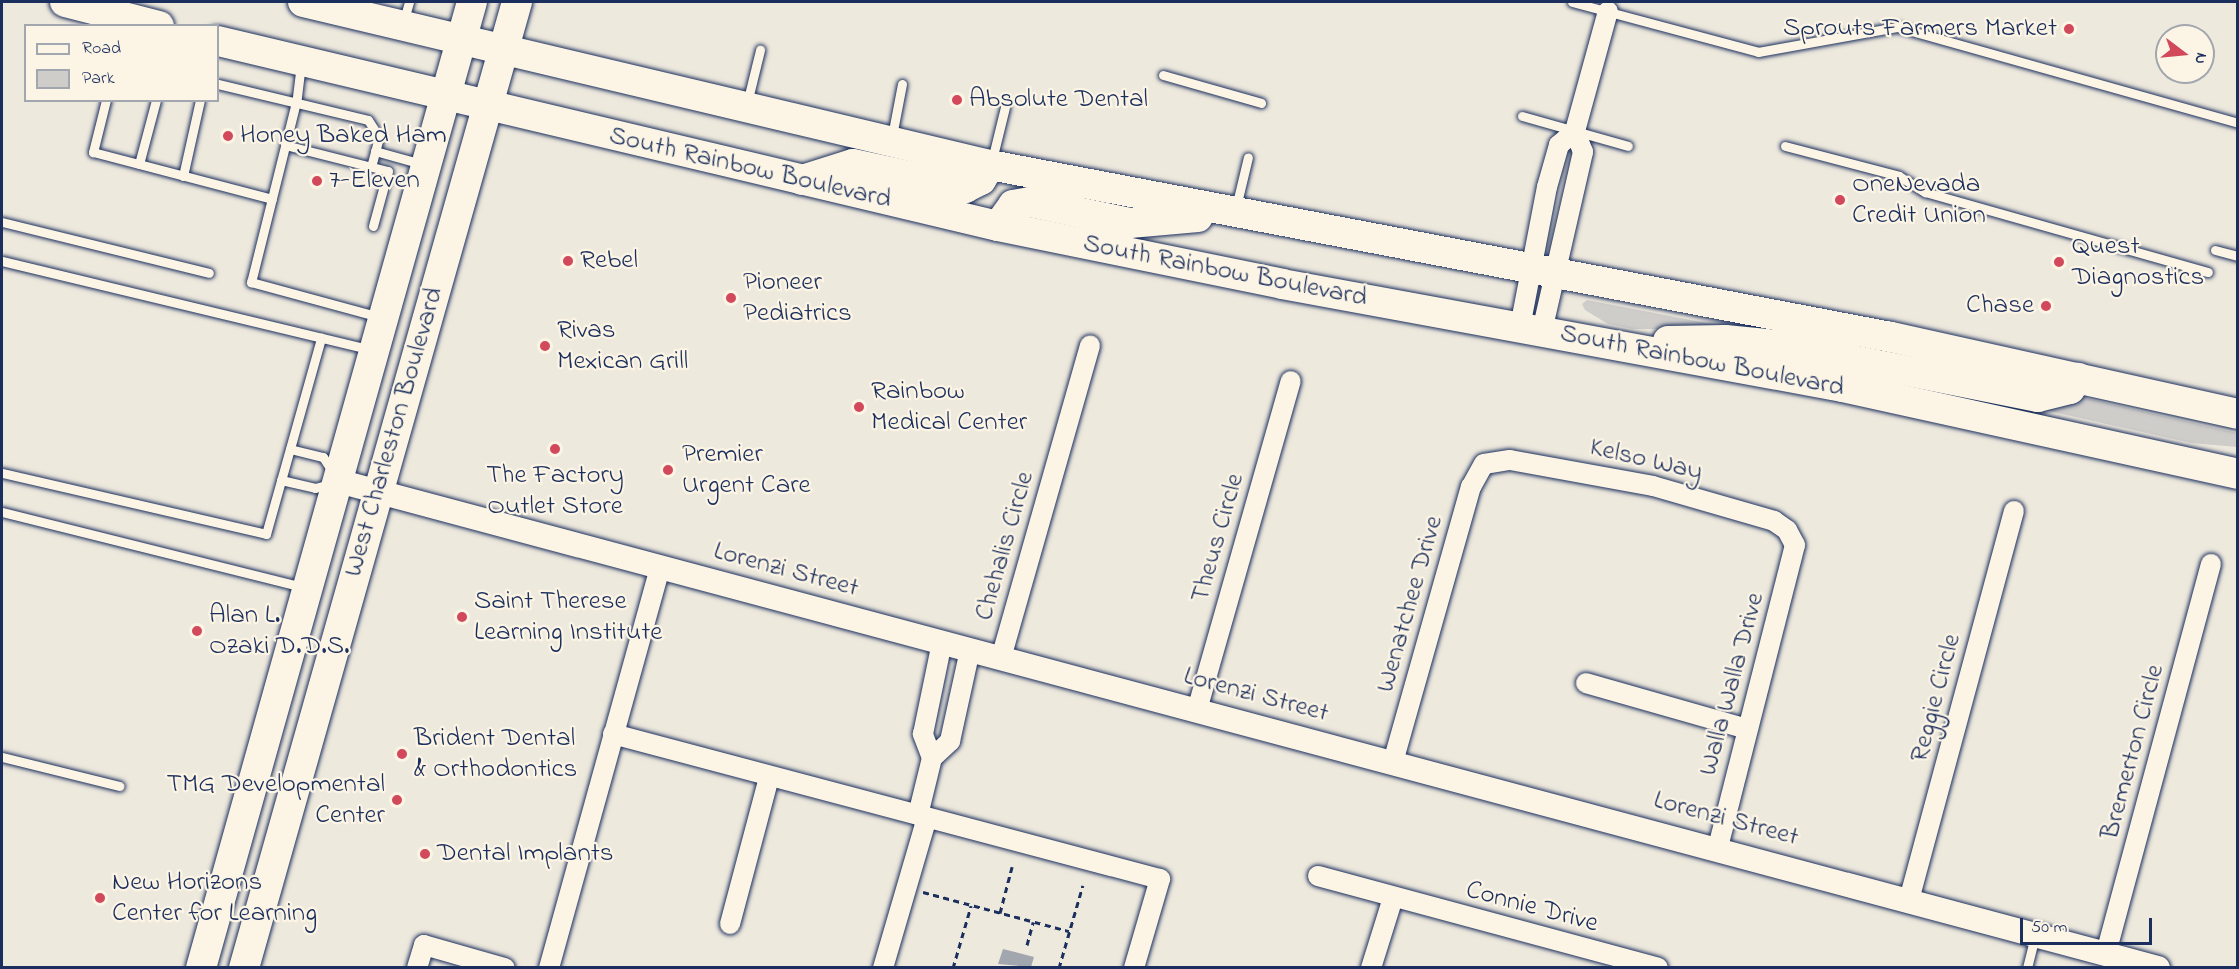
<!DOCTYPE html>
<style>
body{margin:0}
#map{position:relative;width:2239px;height:969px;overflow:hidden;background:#eee9dd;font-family:"Indie Flower",sans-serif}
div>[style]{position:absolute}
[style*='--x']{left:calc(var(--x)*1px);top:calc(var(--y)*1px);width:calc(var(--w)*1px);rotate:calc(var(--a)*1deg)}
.green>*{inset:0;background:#cfcdca}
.water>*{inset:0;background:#a2a7af}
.path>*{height:3px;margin-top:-1.5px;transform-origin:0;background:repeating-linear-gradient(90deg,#1b2f5e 0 6px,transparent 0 10.5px)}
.roads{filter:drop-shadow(0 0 2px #1b2f5e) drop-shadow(0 0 2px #1b2f5e)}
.service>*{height:9px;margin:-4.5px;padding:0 4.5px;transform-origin:4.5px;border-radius:4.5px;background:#fcf5e5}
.minor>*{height:20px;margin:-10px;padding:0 10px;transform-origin:10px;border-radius:10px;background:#fcf5e5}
.tertiary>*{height:24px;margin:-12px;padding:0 12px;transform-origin:12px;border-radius:12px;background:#fcf5e5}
.primary>*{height:30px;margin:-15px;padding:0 15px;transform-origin:15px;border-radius:15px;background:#fcf5e5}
.dots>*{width:16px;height:16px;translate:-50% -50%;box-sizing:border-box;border:3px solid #fcf5e5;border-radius:50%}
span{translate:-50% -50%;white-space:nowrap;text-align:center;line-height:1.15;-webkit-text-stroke:4.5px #fcf5e5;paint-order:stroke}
.poi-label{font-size:27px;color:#1b2f5e}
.right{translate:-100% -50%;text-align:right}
.left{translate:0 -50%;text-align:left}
.street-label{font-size:27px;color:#1b2f5e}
.frame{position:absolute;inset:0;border:3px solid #1b2f5e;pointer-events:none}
.legend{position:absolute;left:24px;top:24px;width:195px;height:78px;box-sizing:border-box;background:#fcf5e5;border:2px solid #a2a6af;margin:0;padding:8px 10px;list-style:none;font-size:18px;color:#1b2f5e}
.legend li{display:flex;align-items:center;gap:12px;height:30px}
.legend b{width:30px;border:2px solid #a2a6af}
.north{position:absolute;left:2155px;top:24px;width:60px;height:60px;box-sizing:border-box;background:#fcf5e5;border:2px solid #a2a6af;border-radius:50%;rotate:106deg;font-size:16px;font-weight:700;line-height:24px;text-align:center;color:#1b2f5e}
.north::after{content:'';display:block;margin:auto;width:21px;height:27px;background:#d1495b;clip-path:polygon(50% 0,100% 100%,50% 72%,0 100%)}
.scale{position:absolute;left:2020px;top:918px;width:132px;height:27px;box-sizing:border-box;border:3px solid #1b2f5e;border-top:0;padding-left:8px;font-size:18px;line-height:21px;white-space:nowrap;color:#1b2f5e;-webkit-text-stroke:4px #fcf5e5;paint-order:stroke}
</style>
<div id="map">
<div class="green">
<div style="clip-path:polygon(1587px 300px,2026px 385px,1718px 329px,1633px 329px,1608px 324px,1585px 310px,1582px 304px)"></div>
<div style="clip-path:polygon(2076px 396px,2237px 433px,2237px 447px,2191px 443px,1995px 399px)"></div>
</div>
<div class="water">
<div style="clip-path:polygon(1003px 949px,1034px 957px,1031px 967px,998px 964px)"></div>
</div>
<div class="path">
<div style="--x:923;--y:892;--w:151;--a:15"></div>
<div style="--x:1000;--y:913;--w:48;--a:-75.4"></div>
<div style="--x:1027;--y:945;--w:24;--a:-75"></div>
<div style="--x:953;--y:968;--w:65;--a:-73.8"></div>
<div style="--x:1059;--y:968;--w:86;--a:-73.9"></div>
</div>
<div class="roads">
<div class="service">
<div style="--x:1572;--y:2;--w:193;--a:15"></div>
<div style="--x:1758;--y:52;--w:141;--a:-10.2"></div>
<div style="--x:1897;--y:27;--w:354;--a:15.7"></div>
<div style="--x:403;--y:23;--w:22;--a:-74"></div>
<div style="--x:301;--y:64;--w:38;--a:97"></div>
<div style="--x:296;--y:102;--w:186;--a:104"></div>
<div style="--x:251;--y:282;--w:134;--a:15.2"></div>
<div style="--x:1163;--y:75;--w:102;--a:15.9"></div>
<div style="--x:218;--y:84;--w:154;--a:13.5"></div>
<div style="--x:368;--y:120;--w:20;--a:57"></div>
<div style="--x:379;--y:137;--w:30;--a:105"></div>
<div style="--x:106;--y:100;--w:54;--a:104"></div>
<div style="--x:93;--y:152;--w:185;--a:14.7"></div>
<div style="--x:747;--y:103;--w:55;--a:-76.2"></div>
<div style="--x:1522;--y:116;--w:110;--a:15.8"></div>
<div style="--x:892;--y:136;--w:53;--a:-79.1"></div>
<div style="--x:285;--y:145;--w:106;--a:14.2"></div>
<div style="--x:388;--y:171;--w:57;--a:105.3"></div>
<div style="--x:1785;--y:146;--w:118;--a:14.7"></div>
<div style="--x:1899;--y:176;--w:31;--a:32"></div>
<div style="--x:1925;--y:192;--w:294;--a:15.8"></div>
<div style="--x:375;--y:151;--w:49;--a:15.5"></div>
<div style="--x:992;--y:160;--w:55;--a:-76.2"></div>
<div style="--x:139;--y:164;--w:66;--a:-75.1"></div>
<div style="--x:183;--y:176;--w:78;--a:-77.4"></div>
<div style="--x:1236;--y:207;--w:51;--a:-76.5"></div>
<div style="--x:2;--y:222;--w:213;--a:13.8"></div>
<div style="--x:2215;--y:250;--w:24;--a:15"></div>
<div style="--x:2;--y:261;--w:377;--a:13.5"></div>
<div style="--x:290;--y:449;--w:34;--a:14"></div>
<div style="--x:323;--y:457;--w:17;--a:57"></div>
<div style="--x:2;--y:473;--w:271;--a:13"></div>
<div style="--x:266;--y:534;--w:204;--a:-74.3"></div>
<div style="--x:281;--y:480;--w:35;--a:13"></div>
<div style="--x:315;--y:488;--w:16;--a:-15"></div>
<div style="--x:2;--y:512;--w:310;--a:14"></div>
<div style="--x:2;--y:757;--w:121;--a:13.9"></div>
<div style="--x:2027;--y:968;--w:33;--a:-76"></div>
</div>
<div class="minor">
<div style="--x:1520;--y:327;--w:143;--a:-79.1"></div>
<div style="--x:1547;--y:187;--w:44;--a:-74.1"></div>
<div style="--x:1559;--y:145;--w:21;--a:-41"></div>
<div style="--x:1575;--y:131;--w:124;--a:-74.6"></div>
<div style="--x:1542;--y:331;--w:184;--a:-77.1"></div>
<div style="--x:1583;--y:152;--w:22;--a:-111"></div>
<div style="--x:1001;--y:658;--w:325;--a:-74.1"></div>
<div style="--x:1586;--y:683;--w:168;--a:15.9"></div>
<div style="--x:1197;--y:710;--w:342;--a:-74.1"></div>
<div style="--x:613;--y:734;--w:566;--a:14.85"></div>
<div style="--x:1160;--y:879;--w:93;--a:106.3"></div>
<div style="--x:932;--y:758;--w:26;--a:-111"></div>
<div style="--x:923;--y:734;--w:94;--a:-78.3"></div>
<div style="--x:1393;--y:762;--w:286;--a:-74.2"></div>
<div style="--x:1471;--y:487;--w:26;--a:-61"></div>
<div style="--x:1484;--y:464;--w:26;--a:-9"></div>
<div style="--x:1510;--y:460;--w:145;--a:10.3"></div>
<div style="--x:1653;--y:486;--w:126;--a:16.1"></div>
<div style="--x:1774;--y:521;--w:16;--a:35"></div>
<div style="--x:1787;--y:530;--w:17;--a:62"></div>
<div style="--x:1795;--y:545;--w:313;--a:104.3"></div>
<div style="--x:918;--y:815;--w:59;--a:-76.2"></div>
<div style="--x:932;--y:758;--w:25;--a:-43"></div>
<div style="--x:950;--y:741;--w:93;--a:-77.6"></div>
<div style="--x:1318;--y:876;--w:352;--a:15.1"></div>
<div style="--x:1909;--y:900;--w:403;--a:-74.9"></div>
<div style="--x:730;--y:924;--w:152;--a:-75.1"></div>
<div style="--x:2106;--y:953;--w:403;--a:-74.9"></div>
<div style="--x:417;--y:968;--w:24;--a:-73"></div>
<div style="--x:424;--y:945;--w:84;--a:15.9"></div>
<div style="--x:549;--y:968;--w:416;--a:-74.5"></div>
<div style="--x:883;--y:968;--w:156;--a:-73.7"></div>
<div style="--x:1371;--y:968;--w:73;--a:-72.6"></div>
</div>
<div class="tertiary">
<div style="--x:338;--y:481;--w:1884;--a:14.98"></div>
</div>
<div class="primary">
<div style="--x:65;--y:2;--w:97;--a:14.3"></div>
<div style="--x:303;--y:2;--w:706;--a:13.35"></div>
<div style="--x:990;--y:165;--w:917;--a:10.81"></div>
<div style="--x:1891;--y:337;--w:355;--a:12.5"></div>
<div style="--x:218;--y:41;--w:802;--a:13.34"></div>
<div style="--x:998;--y:226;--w:290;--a:11.5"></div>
<div style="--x:1282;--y:284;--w:570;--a:10.4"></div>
<div style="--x:1843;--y:387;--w:404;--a:12.4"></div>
<div style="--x:802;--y:180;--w:53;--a:-17.4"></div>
<div style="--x:853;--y:164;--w:115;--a:12.1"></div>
<div style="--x:965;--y:188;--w:18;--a:-27"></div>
<div style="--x:981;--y:180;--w:17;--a:-59"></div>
<div style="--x:998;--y:226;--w:26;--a:-54"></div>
<div style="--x:1013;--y:205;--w:17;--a:-10"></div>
<div style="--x:1030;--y:202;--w:102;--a:11.9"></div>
<div style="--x:1130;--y:223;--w:68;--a:-5"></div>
<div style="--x:1668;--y:341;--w:57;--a:-1"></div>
<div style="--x:1725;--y:340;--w:53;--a:5.4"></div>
<div style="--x:1778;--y:345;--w:265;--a:11.3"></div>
<div style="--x:2038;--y:397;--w:33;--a:-14"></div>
<div style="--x:2070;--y:389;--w:14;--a:-54"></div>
<div style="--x:201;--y:968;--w:1003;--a:-74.33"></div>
<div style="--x:244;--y:968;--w:1004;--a:-74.22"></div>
</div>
</div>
<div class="dots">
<div style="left:2069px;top:29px;background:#d1495b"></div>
<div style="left:957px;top:100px;background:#d1495b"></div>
<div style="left:228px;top:136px;background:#d1495b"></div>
<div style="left:317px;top:181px;background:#d1495b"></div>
<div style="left:1840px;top:200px;background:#d1495b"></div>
<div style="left:568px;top:261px;background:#d1495b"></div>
<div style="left:2059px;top:262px;background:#d1495b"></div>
<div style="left:731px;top:298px;background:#d1495b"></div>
<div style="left:2046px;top:306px;background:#d1495b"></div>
<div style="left:545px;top:346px;background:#d1495b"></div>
<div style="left:859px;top:407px;background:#d1495b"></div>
<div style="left:555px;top:449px;background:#d1495b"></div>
<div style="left:668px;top:470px;background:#d1495b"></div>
<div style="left:462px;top:617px;background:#d1495b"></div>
<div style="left:197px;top:631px;background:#d1495b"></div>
<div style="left:402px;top:754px;background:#d1495b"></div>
<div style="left:397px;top:800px;background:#d1495b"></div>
<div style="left:425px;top:854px;background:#d1495b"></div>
<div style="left:100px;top:898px;background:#d1495b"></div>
</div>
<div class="poi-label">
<span class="right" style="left:2057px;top:29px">Sprouts Farmers Market</span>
<span class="left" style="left:969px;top:100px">Absolute Dental</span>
<span class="left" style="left:240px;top:136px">Honey Baked Ham</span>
<span class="left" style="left:329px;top:181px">7-Eleven</span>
<span class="left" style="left:1852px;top:200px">OneNevada<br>Credit Union</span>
<span class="left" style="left:2072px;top:262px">Quest<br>Diagnostics</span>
<span class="left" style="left:580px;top:261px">Rebel</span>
<span class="left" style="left:743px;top:298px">Pioneer<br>Pediatrics</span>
<span class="right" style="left:2034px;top:306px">Chase</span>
<span class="left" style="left:557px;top:346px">Rivas<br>Mexican Grill</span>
<span class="left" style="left:871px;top:407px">Rainbow<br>Medical Center</span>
<span class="left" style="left:682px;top:470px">Premier<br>Urgent Care</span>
<span style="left:555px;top:491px">The Factory<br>Outlet Store</span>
<span class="left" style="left:474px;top:617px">Saint Therese<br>Learning Institute</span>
<span class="left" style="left:209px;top:631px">Alan L.<br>Ozaki D.D.S.</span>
<span class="left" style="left:414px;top:754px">Brident Dental<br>&amp; Orthodontics</span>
<span class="right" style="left:385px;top:800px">TMG Developmental<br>Center</span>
<span class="left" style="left:437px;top:854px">Dental Implants</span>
<span class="left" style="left:112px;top:898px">New Horizons<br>Center for Learning</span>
</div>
<div class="street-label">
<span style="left:750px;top:168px;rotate:13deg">South Rainbow Boulevard</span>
<span style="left:1225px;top:271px;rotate:11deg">South Rainbow Boulevard</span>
<span style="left:1702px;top:361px;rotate:11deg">South Rainbow Boulevard</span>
<span style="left:394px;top:432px;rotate:-74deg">West Charleston Boulevard</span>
<span style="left:1646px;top:460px;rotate:13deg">Kelso Way</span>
<span style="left:1218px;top:538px;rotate:-74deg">Theus Circle</span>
<span style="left:1005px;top:546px;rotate:-74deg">Chehalis Circle</span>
<span style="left:786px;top:570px;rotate:15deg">Lorenzi Street</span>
<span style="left:1410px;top:604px;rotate:-74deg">Wenatchee Drive</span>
<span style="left:1732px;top:684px;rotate:-75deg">Walla Walla Drive</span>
<span style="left:1256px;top:695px;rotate:15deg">Lorenzi Street</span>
<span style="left:1936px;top:698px;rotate:-75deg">Reggie Circle</span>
<span style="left:2133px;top:752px;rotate:-75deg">Bremerton Circle</span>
<span style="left:1726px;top:819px;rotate:15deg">Lorenzi Street</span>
<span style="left:1532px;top:907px;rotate:15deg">Connie Drive</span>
</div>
<div class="frame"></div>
<ul class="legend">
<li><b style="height:8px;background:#fcf5e5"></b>Road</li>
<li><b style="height:16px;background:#cfcdca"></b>Park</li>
</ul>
<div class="north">N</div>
<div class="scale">50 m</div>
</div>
